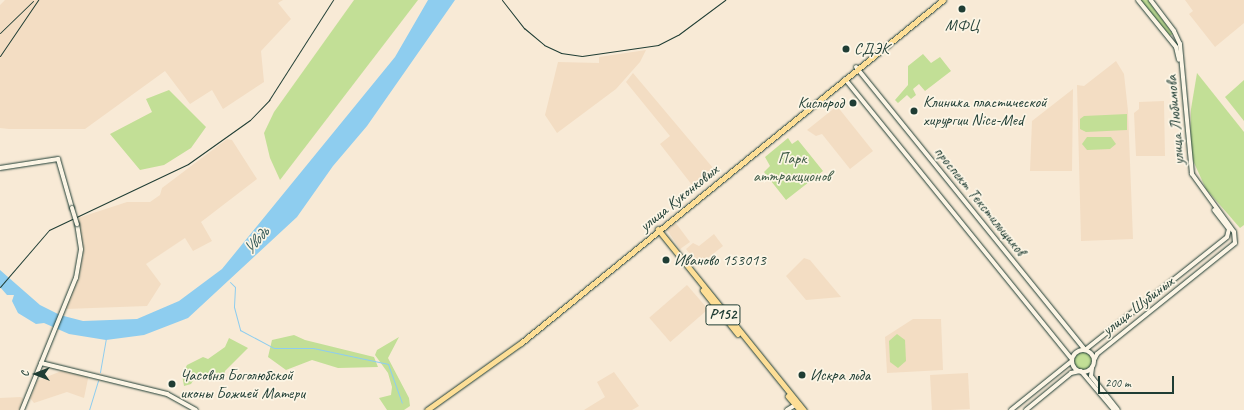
<!DOCTYPE html>
<meta charset="utf-8">
<style>
body{margin:0}
#map{position:relative;width:1244px;height:410px;overflow:hidden;background:#f8ead6;font-family:Caveat,sans-serif}
div>[style]{position:absolute}
[style*='--x']{left:calc(var(--x)*1px);top:calc(var(--y)*1px);width:calc(var(--w)*1px);rotate:calc(var(--a)*1deg)}
.built>*{inset:0;background:#f3ddc3;transform-origin:0 0}
.green>*{inset:0;background:#c2df96}
.round{border-radius:50%}
.water>*{inset:0;background:#8ecdef}
.stream>*{height:1px;margin:-0.5px;padding:0 0.5px;transform-origin:0.5px;border-radius:0.5px;background:#8ecdef}
.roads{filter:drop-shadow(0 0 1px #1f3d34) drop-shadow(0 0 1px #1f3d34)}
.secondary>*{height:4px;margin:-2px;padding:0 2px;transform-origin:2px;border-radius:2px;background:#fcf5e5}
.secondary>.ring{margin:-2px;padding:0;box-sizing:content-box;background:none;border:4px solid #fcf5e5;border-radius:50%}
.primary>*{height:4.5px;margin:-2.25px;padding:0 2.25px;transform-origin:2.25px;border-radius:2.25px;background:#fdde96}
.rail>*{height:1px;margin:-0.5px;padding:0 0.5px;transform-origin:0.5px;border-radius:0.5px;background:#1f3d34}
.bridges{filter:drop-shadow(0 0 1px #1f3d34) drop-shadow(0 0 1px #1f3d34)}
.secondary-bridge>*{height:4px;margin:-2px;padding:0 2px;transform-origin:2px;border-radius:2px;background:#fcf5e5}
.dots>*{width:11px;height:11px;translate:-50% -50%;box-sizing:border-box;border:2px solid #fcf5e5;border-radius:50%}
span{translate:-50% -50%;white-space:nowrap;text-align:center;line-height:1.15;-webkit-text-stroke:3.5px #fcf5e5;paint-order:stroke}
.shield-label span{padding:1px 3px;background:#fcf5e5;border:1px solid;border-radius:3px;-webkit-text-stroke-width:0}
.shield-label{font-size:15px;color:#1f3d34;font-weight:700}
.poi-label{font-size:16px;color:#1f3d34}
.left{translate:0 -50%;text-align:left}
.right{translate:-100% -50%;text-align:right}
.street-label{font-size:16px;color:#1f3d34}
.park-label{font-size:16px;color:#405d48}
.water-label{font-size:17px;color:#355a59;font-style:italic}
.north{position:absolute;left:16px;top:354px;width:40px;height:40px;-webkit-text-stroke:3px #fcf5e5;paint-order:stroke;rotate:270deg;font-size:11px;font-weight:700;line-height:16px;text-align:center;color:#1f3d34}
.north::after{content:'';display:block;margin:auto;width:14px;height:18px;background:#1f3d34;clip-path:polygon(50% 0,100% 100%,50% 72%,0 100%)}
.scale{position:absolute;left:1098px;top:376px;width:76px;height:18px;box-sizing:border-box;border:2px solid #1f3d34;border-top:0;padding-left:5px;font-size:12px;line-height:14px;white-space:nowrap;color:#1f3d34;-webkit-text-stroke:3px #fcf5e5;paint-order:stroke}
</style>
<div id="map">
<div class="built">
<div style="clip-path:polygon(5px 0,283px 0,278px 3px,291px 19px,261px 51px,264px 82px,223px 109px,212px 90px,190px 104px,165px 71px,85px 129px,9px 129px,0 128px,0 5px)"></div>
<div style="clip-path:polygon(1185px 0,1244px 0,1244px 23px,1215px 47px,1189px 14px,1193px 11px)"></div>
<div style="clip-path:polygon(646px 50px,640px 62px,616px 89px,557px 133px,545px 115px,558px 62px,599px 63px,599px 57px)"></div>
<div style="clip-path:polygon(1116px 61px,1124px 74px,1128px 111px,1133px 239px,1081px 241px,1077px 85px,1084px 86px)"></div>
<div style="clip-path:polygon(633px 73px,713px 168px,692px 185px,660px 144px,670px 136px,626px 82px)"></div>
<div style="clip-path:polygon(1073px 89px,1072px 171px,1030px 171px,1032px 121px)"></div>
<div style="clip-path:polygon(1164px 101px,1165px 156px,1136px 156px,1134px 113px,1139px 109px,1139px 102px)"></div>
<div style="clip-path:polygon(837px 106px,873px 151px,850px 169px,822px 134px,816px 136px,807px 130px)"></div>
<div style="clip-path:polygon(227px 139px,232px 140px,257px 179px,201px 222px,212px 241px,193px 251px,185px 238px,146px 264px,161px 284px,147px 306px,65px 309px,83px 256px,78px 218px,127px 202px,150px 202px,160px 195px,162px 188px)"></div>
<div style="clip-path:polygon(675px 222px,690px 242px,680px 249px,667px 230px)"></div>
<div style="clip-path:polygon(714px 234px,723px 246px,699px 265px,686px 249px,693px 243px,699px 246px)"></div>
<div style="clip-path:polygon(804px 258px,810px 260px,841px 297px,806px 300px,786px 276px)"></div>
<div style="left:687px;top:285px;width:32px;height:50px;rotate:49deg"></div>
<div style="clip-path:polygon(913px 319px,941px 319px,943px 370px,887px 373px,885px 337px)"></div>
<div style="clip-path:polygon(66px 369px,89px 374px,84px 398px,67px 392px,34px 403px,30px 398px,37px 381px)"></div>
<div style="clip-path:polygon(614px 372px,639px 406px,632px 410px,584px 410px,605px 397px,597px 382px)"></div>
<div style="left:968px;top:373px;width:36px;height:38px;rotate:87deg"></div>
<div style="clip-path:polygon(21px 397px,24px 399px,20px 410px,0 410px,0 398px)"></div>
</div>
<div class="green">
<div style="clip-path:polygon(354px 0,418px 0,280px 180px,270px 158px,264px 133px,274px 112px)"></div>
<div style="clip-path:polygon(1140px 0,1148px 0,1173px 34px,1169px 36px)"></div>
<div style="clip-path:polygon(923px 54px,931px 63px,940px 57px,951px 71px,925px 91px,919px 84px,913px 89px,916px 95px,911px 99px,907px 95px,898px 103px,895px 100px,908px 85px,908px 66px)"></div>
<div style="clip-path:polygon(1197px 73px,1244px 132px,1244px 225px,1240px 228px,1206px 189px,1190px 154px,1191px 109px)"></div>
<div style="clip-path:polygon(1244px 80px,1244px 121px,1225px 97px)"></div>
<div style="clip-path:polygon(169px 90px,206px 127px,191px 148px,164px 165px,140px 170px,110px 134px,152px 112px,146px 99px)"></div>
<div style="clip-path:polygon(1127px 114px,1127px 130px,1086px 132px,1080px 129px,1080px 119px,1084px 116px)"></div>
<div style="clip-path:polygon(1087px 137px,1111px 137px,1116px 144px,1110px 149px,1087px 150px,1082px 144px)"></div>
<div style="clip-path:polygon(788px 138px,792px 144px,798px 140px,823px 171px,786px 200px,764px 172px,770px 166px,765px 157px)"></div>
<div style="clip-path:polygon(897px 334px,905px 340px,906px 361px,898px 368px,890px 362px,889px 341px)"></div>
<div style="clip-path:polygon(294px 335px,305px 340px,374px 357px,378px 367px,338px 368px,312px 360px,286px 370px,268px 357px,272px 340px)"></div>
<div style="clip-path:polygon(399px 337px,388px 358px,409px 398px,410px 406px,404px 410px,387px 410px,379px 398px,391px 395px,392px 387px,388px 373px,375px 355px,377px 350px)"></div>
<div style="clip-path:polygon(229px 338px,248px 348px,225px 371px,224px 377px,196px 376px,191px 384px,184px 386px,182px 375px,187px 365px,203px 357px,208px 359px,225px 347px)"></div>
<div class="round" style="left:1074px;top:352px;width:18px;height:18px"></div>
</div>
<div class="water">
<div style="clip-path:polygon(428px 0,455px 0,367px 126px,333px 166px,297px 217px,188px 318px,144px 335px,106px 340px,69px 334px,44px 323px,36px 324px,18px 313px,12px 301px,14px 295px,7px 295px,0 287px,0 270px,40px 305px,60px 315px,83px 321px,137px 319px,179px 301px,222px 269px,395px 57px)"></div>
</div>
<div class="stream">
<div style="--x:230;--y:282;--w:7;--a:45"></div>
<div style="--x:235;--y:287;--w:20;--a:93"></div>
<div style="--x:234;--y:307;--w:24;--a:75"></div>
<div style="--x:240;--y:330;--w:38;--a:28"></div>
<div style="--x:274;--y:348;--w:39;--a:0"></div>
<div style="--x:313;--y:348;--w:77;--a:12"></div>
<div style="--x:388;--y:364;--w:41;--a:70.3"></div>
<div style="--x:100;--y:372;--w:34;--a:-80"></div>
<div style="--x:89;--y:410;--w:31;--a:-73"></div>
</div>
<div class="roads">
<div class="secondary">
<div style="--x:1138;--y:0;--w:60;--a:51"></div>
<div style="--x:1176;--y:47;--w:13;--a:77"></div>
<div style="--x:856;--y:67;--w:364;--a:51"></div>
<div style="--x:845;--y:79;--w:360;--a:51"></div>
<div style="--x:0;--y:168;--w:59;--a:-8.8"></div>
<div style="--x:58;--y:159;--w:51;--a:74.1"></div>
<div style="--x:1085;--y:350;--w:181;--a:-38.5"></div>
<div style="--x:1227;--y:237;--w:8;--a:-76"></div>
<div style="--x:1229;--y:229;--w:24;--a:-128"></div>
<div class="ring" style="left:1072px;top:350px;width:18px;height:18px"></div>
<div style="--x:1094;--y:360;--w:7;--a:-63"></div>
<div style="--x:1097;--y:354;--w:177;--a:-38.8"></div>
<div style="--x:1235;--y:243;--w:11;--a:-95"></div>
<div style="--x:1234;--y:232;--w:72;--a:-125.9"></div>
<div style="--x:1192;--y:174;--w:131;--a:-95.3"></div>
<div style="--x:1180;--y:44;--w:14;--a:-115"></div>
<div style="--x:1174;--y:31;--w:39;--a:-127"></div>
<div style="--x:41;--y:363;--w:130;--a:13.8"></div>
<div style="--x:167;--y:394;--w:33;--a:29"></div>
<div style="--x:1092;--y:368;--w:8;--a:97"></div>
<div style="--x:1091;--y:376;--w:43;--a:51.5"></div>
<div style="--x:1081;--y:371;--w:51;--a:49.8"></div>
<div style="--x:22;--y:410;--w:143;--a:-67.8"></div>
<div style="--x:76;--y:278;--w:29;--a:-80"></div>
<div style="--x:81;--y:249;--w:25;--a:-99"></div>
<div style="--x:787;--y:410;--w:12;--a:-31"></div>
<div style="--x:1011;--y:410;--w:78;--a:-38.8"></div>
<div style="--x:1026;--y:410;--w:58;--a:-39.4"></div>
<div style="--x:1071;--y:373;--w:9;--a:-13"></div>
</div>
<div class="primary">
<div style="--x:658;--y:229;--w:233;--a:51.1"></div>
<div style="--x:703;--y:290;--w:56;--a:51.5"></div>
<div style="--x:788;--y:396;--w:18;--a:49"></div>
<div style="--x:427;--y:410;--w:115;--a:-35.5"></div>
<div style="--x:521;--y:343;--w:544;--a:-39.1"></div>
</div>
</div>
<div class="rail">
<div style="--x:502;--y:0;--w:36;--a:52"></div>
<div style="--x:524;--y:28;--w:26;--a:40"></div>
<div style="--x:544;--y:45;--w:19;--a:25"></div>
<div style="--x:561;--y:53;--w:21;--a:8"></div>
<div style="--x:582;--y:56;--w:77;--a:-8.2"></div>
<div style="--x:658;--y:45;--w:22;--a:-27"></div>
<div style="--x:678;--y:35;--w:59;--a:-36.7"></div>
<div style="--x:0;--y:33;--w:46;--a:-44.1"></div>
<div style="--x:0;--y:56;--w:68;--a:-55.8"></div>
<div style="--x:0;--y:287;--w:75;--a:-49.3"></div>
<div style="--x:49;--y:230;--w:154;--a:-25.4"></div>
<div style="--x:188;--y:164;--w:76;--a:-35.4"></div>
<div style="--x:250;--y:120;--w:28;--a:-46"></div>
<div style="--x:269;--y:100;--w:119;--a:-57.4"></div>
</div>
<div class="bridges">
<div class="secondary-bridge">
<div style="--x:72;--y:208;--w:17;--a:73"></div>
</div>
</div>
<div class="dots">
<div style="left:962px;top:9px;background:#1f3d34"></div>
<div style="left:846px;top:49px;background:#1f3d34"></div>
<div style="left:853px;top:103px;background:#1f3d34"></div>
<div style="left:914px;top:111px;background:#1f3d34"></div>
<div style="left:666px;top:260px;background:#1f3d34"></div>
<div style="left:802px;top:375px;background:#1f3d34"></div>
<div style="left:172px;top:384px;background:#1f3d34"></div>
</div>
<div class="shield-label">
<span style="left:723px;top:315px">Р152</span>
</div>
<div class="poi-label">
<span style="left:962px;top:25px">МФЦ</span>
<span class="left" style="left:854px;top:49px">СДЭК</span>
<span class="left" style="left:923px;top:111px">Клиника пластической<br>хирургии Nice-Med</span>
<span class="right" style="left:844px;top:103px">Кислород</span>
<span class="left" style="left:674px;top:260px">Иваново 153013</span>
<span class="left" style="left:180px;top:384px">Часовня Боголюбской<br>иконы Божией Матери</span>
<span class="left" style="left:810px;top:375px">Искра льда</span>
</div>
<div class="street-label">
<span style="left:1175px;top:120px;rotate:-95deg">улица Любимова</span>
<span style="left:679px;top:198px;rotate:-39deg">улица Куконковых</span>
<span style="left:980px;top:201px;rotate:51deg">проспект Текстильщиков</span>
<span style="left:1138px;top:306px;rotate:-38deg">улица Шубиных</span>
</div>
<div class="park-label">
<span style="left:792px;top:167px">Парк<br>аттракционов</span>
</div>
<div class="water-label">
<span style="left:256px;top:241px;rotate:-50deg">Уводь</span>
</div>
<div class="north">С</div>
<div class="scale">200 m</div>
</div>
